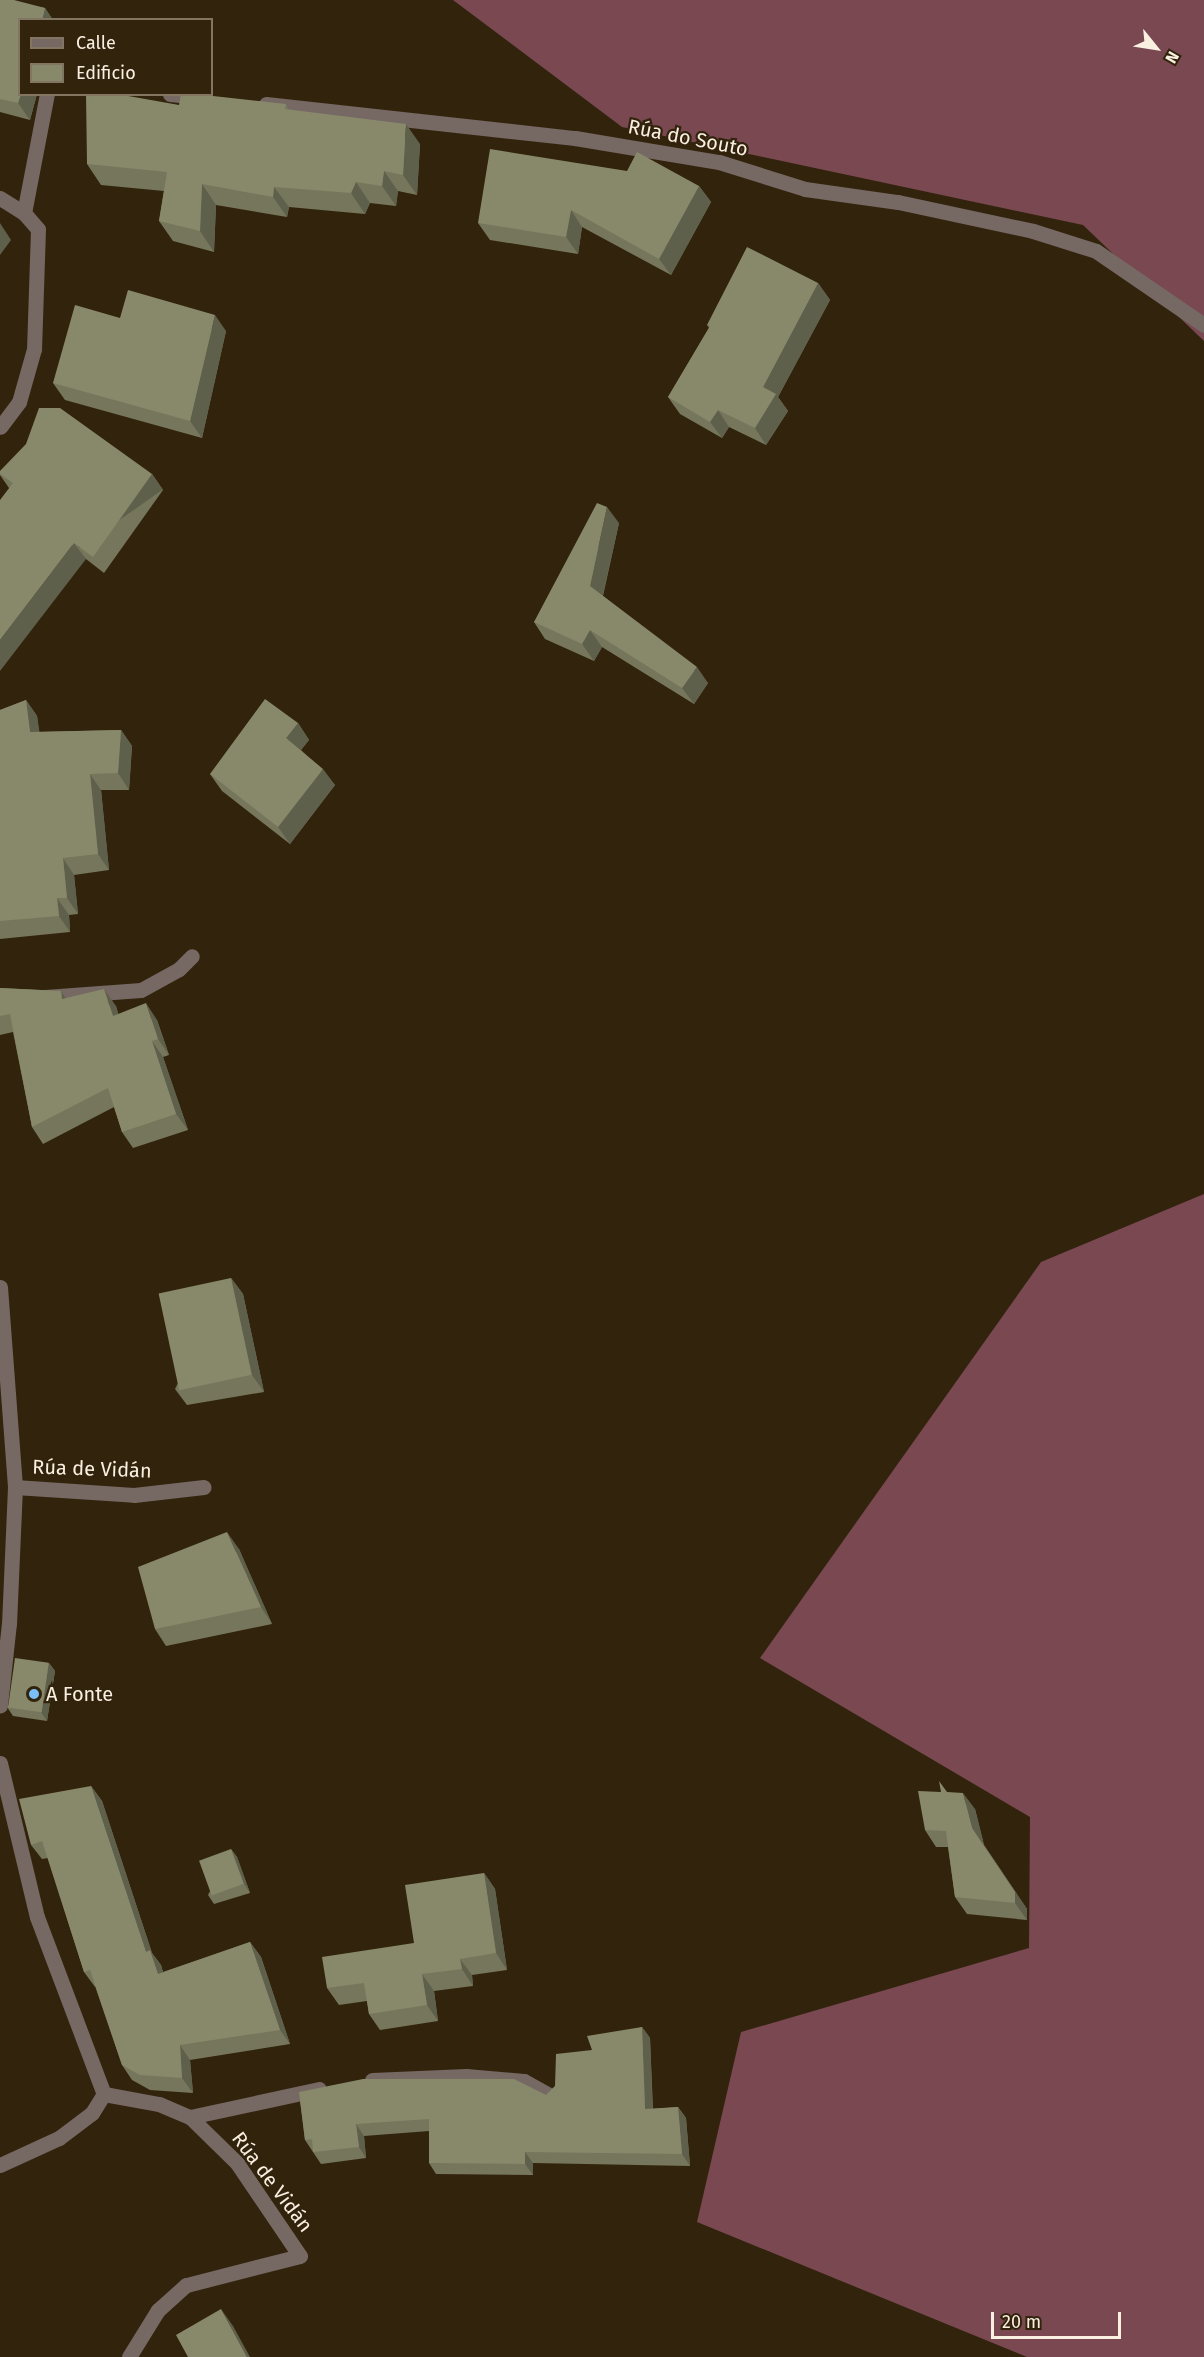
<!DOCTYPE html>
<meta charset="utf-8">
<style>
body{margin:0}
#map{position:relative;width:1204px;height:2357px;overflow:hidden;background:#32230c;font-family:"Fira Sans",sans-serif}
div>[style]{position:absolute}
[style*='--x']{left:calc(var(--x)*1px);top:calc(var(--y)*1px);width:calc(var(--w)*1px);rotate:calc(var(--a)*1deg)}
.forest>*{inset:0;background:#794851}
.minor>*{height:15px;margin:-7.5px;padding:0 7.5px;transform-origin:7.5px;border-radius:7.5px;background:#766863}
.wall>*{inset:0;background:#75765c}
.shaded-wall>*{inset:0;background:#5f604b;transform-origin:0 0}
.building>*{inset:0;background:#88896b;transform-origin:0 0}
.dots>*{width:16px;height:16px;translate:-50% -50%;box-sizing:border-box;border:3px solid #32230c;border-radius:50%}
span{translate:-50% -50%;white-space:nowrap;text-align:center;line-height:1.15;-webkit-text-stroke:4.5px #32230c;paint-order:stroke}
.street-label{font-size:20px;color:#faf0e2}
.poi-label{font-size:20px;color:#faf0e2}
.left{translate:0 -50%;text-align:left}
.legend{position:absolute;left:18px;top:18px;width:195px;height:78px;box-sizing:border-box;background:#32230c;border:2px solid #827562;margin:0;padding:8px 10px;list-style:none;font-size:18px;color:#faf0e2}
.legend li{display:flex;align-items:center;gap:12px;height:30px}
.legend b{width:30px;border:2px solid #827562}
.north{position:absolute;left:1126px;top:18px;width:60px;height:60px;-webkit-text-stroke:4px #32230c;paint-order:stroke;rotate:120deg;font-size:16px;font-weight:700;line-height:24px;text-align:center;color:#faf0e2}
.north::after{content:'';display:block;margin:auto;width:21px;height:27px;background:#faf0e2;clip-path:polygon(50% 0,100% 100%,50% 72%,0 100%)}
.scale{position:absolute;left:991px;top:2312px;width:130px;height:27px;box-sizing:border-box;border:3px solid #faf0e2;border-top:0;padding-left:8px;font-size:18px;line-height:21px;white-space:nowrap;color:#faf0e2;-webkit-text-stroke:4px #32230c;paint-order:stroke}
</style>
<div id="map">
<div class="forest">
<div style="clip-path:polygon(453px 0,1204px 0,1204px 341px,1083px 225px,622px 127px)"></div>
<div style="clip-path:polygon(1204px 1194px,1204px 2357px,1027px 2357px,697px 2222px,741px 2032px,1029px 1948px,1030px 1817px,760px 1658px,1041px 1262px)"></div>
</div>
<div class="minor">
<div style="--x:170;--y:94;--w:30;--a:6"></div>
<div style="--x:266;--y:104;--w:311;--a:6.3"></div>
<div style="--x:575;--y:138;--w:146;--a:9.5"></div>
<div style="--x:719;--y:162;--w:90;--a:17.4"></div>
<div style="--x:805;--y:189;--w:94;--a:8"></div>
<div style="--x:898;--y:202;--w:138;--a:12.1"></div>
<div style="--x:1033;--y:231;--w:66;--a:17.6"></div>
<div style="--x:1096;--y:251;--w:131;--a:34.4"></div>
<div style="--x:0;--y:198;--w:28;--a:32"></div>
<div style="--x:24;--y:213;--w:21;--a:49"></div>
<div style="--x:38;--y:229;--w:120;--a:91.9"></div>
<div style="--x:34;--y:349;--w:55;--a:105.8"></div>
<div style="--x:19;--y:402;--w:31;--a:127"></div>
<div style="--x:24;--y:213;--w:121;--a:-79.1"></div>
<div style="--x:45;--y:997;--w:96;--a:-4.2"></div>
<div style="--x:141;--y:990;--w:43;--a:-28.9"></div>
<div style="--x:179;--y:969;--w:18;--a:-45"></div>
<div style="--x:0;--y:1287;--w:201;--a:85.7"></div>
<div style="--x:15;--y:1487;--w:136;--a:92.5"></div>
<div style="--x:9;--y:1623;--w:83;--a:96.2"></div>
<div style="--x:15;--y:1487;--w:119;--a:3.8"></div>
<div style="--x:134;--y:1495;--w:70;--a:-6.5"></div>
<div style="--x:0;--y:1763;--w:158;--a:76.5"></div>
<div style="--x:37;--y:1917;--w:189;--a:69.3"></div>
<div style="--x:372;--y:2080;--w:94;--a:-2.4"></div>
<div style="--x:466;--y:2076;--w:58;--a:4.9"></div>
<div style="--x:524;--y:2081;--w:33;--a:29"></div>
<div style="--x:104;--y:2094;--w:56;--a:10.3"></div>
<div style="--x:159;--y:2104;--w:34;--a:23"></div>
<div style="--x:190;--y:2117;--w:66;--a:44.4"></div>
<div style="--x:237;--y:2163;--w:112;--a:55.9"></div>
<div style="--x:300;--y:2256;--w:118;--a:165.7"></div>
<div style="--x:186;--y:2285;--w:38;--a:138"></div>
<div style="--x:158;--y:2310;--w:55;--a:121.7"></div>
<div style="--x:190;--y:2117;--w:132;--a:-12.2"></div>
<div style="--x:0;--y:2165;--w:65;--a:-24.6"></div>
<div style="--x:59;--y:2138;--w:41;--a:-37.1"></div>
<div style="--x:92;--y:2113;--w:22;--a:-58"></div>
</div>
<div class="wall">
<div style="clip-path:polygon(0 0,45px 8px,53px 20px,20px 20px,20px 94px,37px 94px,30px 120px,0 112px)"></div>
<div style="clip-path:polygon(286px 104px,289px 110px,420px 144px,417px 195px,398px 191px,396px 206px,370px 203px,365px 214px,289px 207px,287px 217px,216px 205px,214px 252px,173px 241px,159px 221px,164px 191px,101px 185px,87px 164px,179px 105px)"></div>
<div style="clip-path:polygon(699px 186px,711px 202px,671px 275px,582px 227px,578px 254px,490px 240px,478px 223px)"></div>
<div style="clip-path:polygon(818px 283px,830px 300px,778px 397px,788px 411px,766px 445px,729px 427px,722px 438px,680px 414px,668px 397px,709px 328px,707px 325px)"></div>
<div style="clip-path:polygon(120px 318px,226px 331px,202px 438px,65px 400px,53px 383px)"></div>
<div style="clip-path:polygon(0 471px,152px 474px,163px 490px,104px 573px,86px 559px,9px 488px,0 475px)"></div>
<div style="clip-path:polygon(619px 523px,603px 596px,708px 683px,694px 704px,602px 647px,594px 661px,545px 639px,534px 622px)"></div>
<div style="clip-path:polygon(26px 700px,37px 716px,39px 732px,121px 730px,132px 746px,129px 790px,101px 790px,109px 870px,74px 875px,78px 914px,69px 915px,70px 932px,0 939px,0 710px)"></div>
<div style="clip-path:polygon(298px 723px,309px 740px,301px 750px,335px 785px,290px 844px,222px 791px,210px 774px)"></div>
<div style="clip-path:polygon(0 988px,61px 991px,66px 998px,116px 1006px,118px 1014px,157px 1020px,169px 1055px,163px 1057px,188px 1130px,133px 1148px,122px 1132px,114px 1107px,43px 1144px,32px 1127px,13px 1032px,0 1035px)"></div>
<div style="clip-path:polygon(231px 1278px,243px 1294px,264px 1392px,187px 1405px,175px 1389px)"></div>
<div style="clip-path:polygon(239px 1549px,272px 1624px,166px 1646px,155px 1629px)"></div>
<div style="clip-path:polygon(49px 1663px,55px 1671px,47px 1721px,13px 1716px,7px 1707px)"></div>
<div style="clip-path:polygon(91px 1786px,102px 1801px,152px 1953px,161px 1965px,163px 1972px,250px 1942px,261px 1957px,290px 2044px,190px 2060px,193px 2093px,150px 2090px,132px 2080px,122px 2065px,95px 1986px,95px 1987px,84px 1972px,48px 1858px,42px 1859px,31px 1845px)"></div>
<div style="clip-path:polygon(947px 1792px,975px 1809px,984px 1845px,1027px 1909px,1027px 1920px,967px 1914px,955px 1897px,948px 1847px,936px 1847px,925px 1830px)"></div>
<div style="clip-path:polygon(231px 1849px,237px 1857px,250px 1893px,214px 1904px,208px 1895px)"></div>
<div style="clip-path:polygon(484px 1873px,495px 1889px,507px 1970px,472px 1975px,473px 1986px,434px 1991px,438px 2021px,380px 2030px,369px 2014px,367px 2001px,339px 2005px,327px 1988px,414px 1943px)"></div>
<div style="clip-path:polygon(642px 2027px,650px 2038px,653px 2109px,678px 2107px,686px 2118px,690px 2166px,533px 2163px,533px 2175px,436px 2174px,429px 2163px,429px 2131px,364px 2136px,366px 2158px,321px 2164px,305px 2140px,299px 2092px,546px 2095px,592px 2050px)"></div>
</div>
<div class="shaded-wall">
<div style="clip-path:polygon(45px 8px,53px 20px,42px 20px)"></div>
<div style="clip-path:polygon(21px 94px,37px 94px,30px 120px,18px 103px)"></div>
<div style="clip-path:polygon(406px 124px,420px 144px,417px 195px,403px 175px)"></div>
<div style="clip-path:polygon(384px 171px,398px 191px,396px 206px,382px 186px)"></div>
<div style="clip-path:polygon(356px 182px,370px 203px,365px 214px,351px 193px)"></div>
<div style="clip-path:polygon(202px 184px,216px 205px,214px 252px,200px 231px)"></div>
<div style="clip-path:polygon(699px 186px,711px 202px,671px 275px,659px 259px)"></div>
<div style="clip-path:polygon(274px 187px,289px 207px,287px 217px,273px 197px)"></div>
<div style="clip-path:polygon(571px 210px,582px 227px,578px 254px,566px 237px)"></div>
<div style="clip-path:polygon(0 223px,11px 240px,0 255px)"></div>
<div style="clip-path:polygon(818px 283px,830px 300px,778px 397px,788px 411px,766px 445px,755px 428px,763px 387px)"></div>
<div style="clip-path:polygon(215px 315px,226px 331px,202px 438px,190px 421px)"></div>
<div style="clip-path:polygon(718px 410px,729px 427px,722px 438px,710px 422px)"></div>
<div style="left:152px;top:474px;width:19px;height:102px;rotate:55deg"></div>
<div style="clip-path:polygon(607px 507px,619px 523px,601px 603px,590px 586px)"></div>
<div style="clip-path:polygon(74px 543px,86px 559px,0 671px,0 640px)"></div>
<div style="clip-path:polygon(590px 630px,602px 647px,594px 661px,582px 644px)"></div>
<div style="clip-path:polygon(697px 667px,708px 683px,694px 704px,682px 688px)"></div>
<div style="clip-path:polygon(26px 700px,37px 716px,42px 748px,30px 732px)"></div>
<div style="clip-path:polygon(298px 723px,309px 740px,297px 754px,286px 738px)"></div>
<div style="clip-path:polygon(121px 730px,132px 746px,129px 790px,118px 773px)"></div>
<div style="clip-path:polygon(323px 769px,335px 785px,290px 844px,278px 827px)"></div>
<div style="clip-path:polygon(90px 774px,101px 790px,109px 870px,98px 854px)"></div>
<div style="clip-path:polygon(63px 858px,74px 875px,78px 914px,67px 898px)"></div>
<div style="clip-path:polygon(57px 898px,69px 915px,70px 932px,59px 916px)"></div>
<div style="clip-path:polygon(104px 989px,116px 1006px,124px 1032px,113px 1016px)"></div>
<div style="clip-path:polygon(61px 991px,72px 1007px,62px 999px)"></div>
<div style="clip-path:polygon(146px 1003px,157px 1020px,169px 1055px,158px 1039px)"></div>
<div style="clip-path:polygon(152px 1041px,163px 1057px,188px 1130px,176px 1114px)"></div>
<div style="clip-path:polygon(231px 1278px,243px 1294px,264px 1392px,252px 1375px)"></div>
<div style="clip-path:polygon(227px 1532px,239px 1549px,272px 1624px,261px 1607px)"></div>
<div style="clip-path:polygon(49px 1663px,55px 1671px,47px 1721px,41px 1712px)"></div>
<div style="clip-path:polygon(91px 1786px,102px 1801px,152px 1953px,161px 1965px,168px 1989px,158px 1974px,146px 1952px)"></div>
<div style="clip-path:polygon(963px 1793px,975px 1809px,984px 1845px,1027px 1909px,1027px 1920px,1015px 1903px,972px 1828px)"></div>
<div style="clip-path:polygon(231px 1849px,237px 1857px,250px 1893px,244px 1884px)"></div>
<div style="clip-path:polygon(484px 1873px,495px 1889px,507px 1970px,496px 1953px)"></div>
<div style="clip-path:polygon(250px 1942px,261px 1957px,290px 2044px,280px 2030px)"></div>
<div style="clip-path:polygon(460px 1959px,472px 1975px,473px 1986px,462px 1969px)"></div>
<div style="clip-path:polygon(422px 1974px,434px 1991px,438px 2021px,427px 2005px)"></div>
<div style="clip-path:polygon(642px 2027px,650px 2038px,653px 2120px,645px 2109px)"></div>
<div style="clip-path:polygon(180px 2045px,190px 2060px,193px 2093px,182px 2078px)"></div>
<div style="clip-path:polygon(678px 2107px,686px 2118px,690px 2166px,682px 2154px)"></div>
<div style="clip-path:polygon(356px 2124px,364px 2136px,366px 2158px,359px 2147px)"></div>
<div style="clip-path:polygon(525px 2152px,533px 2163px,533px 2175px,525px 2164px)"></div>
<div style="clip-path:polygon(221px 2309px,233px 2326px,250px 2357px,247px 2357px)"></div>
</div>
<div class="building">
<div style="clip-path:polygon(0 0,14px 0,45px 8px,42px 20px,20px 20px,20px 94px,21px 94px,18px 103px,0 99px)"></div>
<div style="clip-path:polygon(86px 94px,117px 94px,179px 105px,181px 94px,195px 94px,286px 104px,285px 109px,406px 124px,403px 175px,384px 171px,382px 186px,356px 182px,351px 193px,274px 187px,273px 197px,202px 184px,200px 231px,159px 221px,167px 172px,87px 164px)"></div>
<div style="clip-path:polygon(490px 149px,627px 171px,637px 152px,699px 186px,659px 259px,571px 210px,566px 237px,478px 223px)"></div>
<div style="clip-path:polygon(747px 247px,818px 283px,763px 387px,776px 394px,755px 428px,718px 410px,710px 422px,668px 397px,710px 326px,707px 325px)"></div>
<div style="clip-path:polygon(128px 290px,215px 315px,190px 421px,53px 383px,75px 305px,120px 318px)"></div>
<div style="clip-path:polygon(39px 408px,60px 408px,152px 474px,93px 557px,74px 543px,0 640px,0 500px,13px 483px,0 474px,0 471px,26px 444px)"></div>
<div style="clip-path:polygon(597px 503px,607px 507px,590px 586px,697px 667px,682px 688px,590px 630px,582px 644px,534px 622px)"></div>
<div style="clip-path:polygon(265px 699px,298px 723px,286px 738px,323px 769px,278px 827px,210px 774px)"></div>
<div style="clip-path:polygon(26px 700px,30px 732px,121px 730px,118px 773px,90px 774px,98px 854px,63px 858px,67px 898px,57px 898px,59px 916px,0 921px,0 710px)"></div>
<div style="clip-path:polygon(0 988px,61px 991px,62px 999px,104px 989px,113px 1016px,146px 1003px,158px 1039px,152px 1041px,176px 1114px,122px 1132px,108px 1088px,32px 1127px,10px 1014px,0 1016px)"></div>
<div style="left:231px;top:1278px;width:99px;height:74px;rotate:78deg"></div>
<div style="clip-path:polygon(227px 1532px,261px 1607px,155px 1629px,138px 1567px)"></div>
<div style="left:15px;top:1658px;width:34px;height:50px;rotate:8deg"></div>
<div style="clip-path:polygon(939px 1781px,947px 1792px,963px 1793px,972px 1828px,1015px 1892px,1015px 1903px,955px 1897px,946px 1831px,925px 1830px,918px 1791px,941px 1792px)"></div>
<div style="clip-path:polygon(91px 1786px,146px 1952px,150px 1950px,158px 1974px,250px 1942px,280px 2030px,180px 2045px,182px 2078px,140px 2075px,122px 2065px,90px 1970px,84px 1972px,42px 1841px,31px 1845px,19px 1799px)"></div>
<div style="left:231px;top:1849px;width:37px;height:34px;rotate:70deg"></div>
<div style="clip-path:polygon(484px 1873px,496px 1953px,460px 1959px,462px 1969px,422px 1974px,427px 2005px,369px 2014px,364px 1983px,327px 1988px,322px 1957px,414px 1943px,405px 1885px)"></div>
<div style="clip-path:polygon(642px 2027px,645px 2109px,678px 2107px,682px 2154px,525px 2152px,525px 2164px,429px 2163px,429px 2119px,356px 2124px,359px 2147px,313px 2152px,312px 2139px,305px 2140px,299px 2092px,363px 2079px,514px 2079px,546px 2095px,555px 2086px,556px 2054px,592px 2050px,587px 2036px)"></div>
<div style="clip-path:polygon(221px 2309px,247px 2357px,188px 2357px,176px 2335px)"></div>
</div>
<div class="dots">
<div style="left:34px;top:1694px;background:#7abff8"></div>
</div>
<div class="street-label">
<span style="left:688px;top:138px;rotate:11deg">Rúa do Souto</span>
<span style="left:92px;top:1469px;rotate:2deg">Rúa de Vidán</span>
<span style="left:272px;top:2182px;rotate:53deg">Rúa de Vidán</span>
</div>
<div class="poi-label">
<span class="left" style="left:46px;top:1694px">A Fonte</span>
</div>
<ul class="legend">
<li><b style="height:8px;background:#766863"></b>Calle</li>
<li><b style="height:16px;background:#88896b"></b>Edificio</li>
</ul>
<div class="north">N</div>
<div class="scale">20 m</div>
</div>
